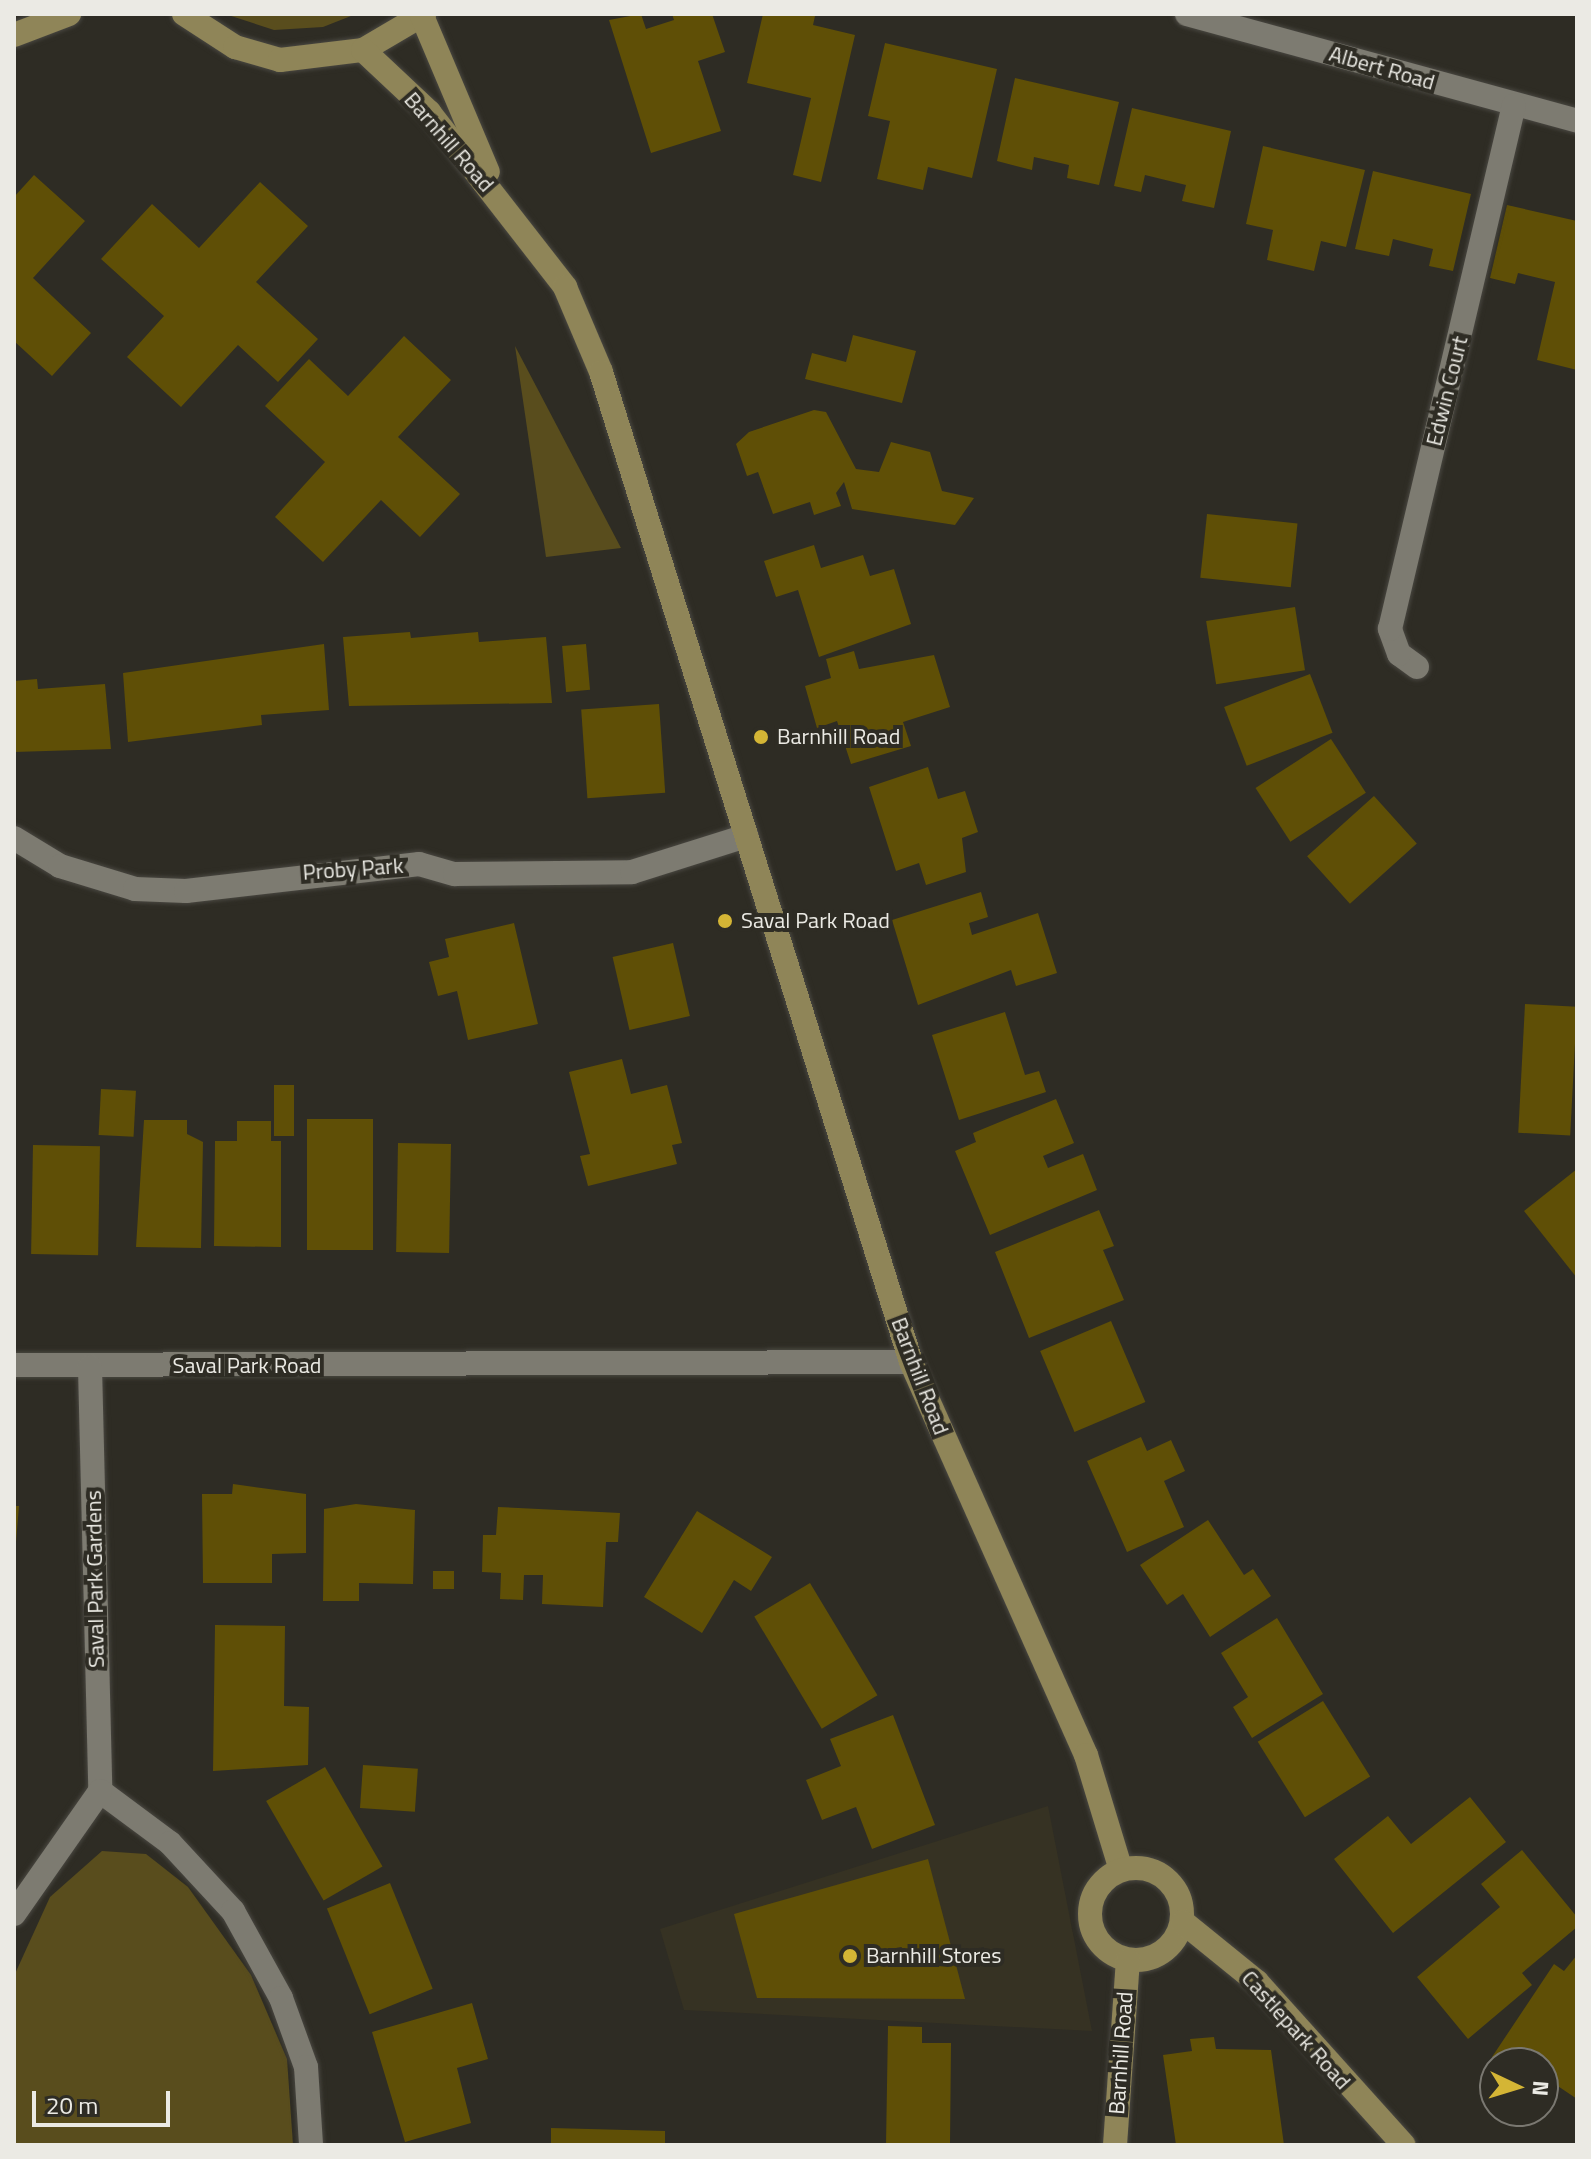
<!DOCTYPE html>
<style>
body{margin:0}
#map{position:relative;width:1591px;height:2159px;overflow:hidden;background:#2e2c24;font-family:"Titillium Web",sans-serif}
div>[style]{position:absolute}
[style*='--x']{left:calc(var(--x)*1px);top:calc(var(--y)*1px);width:calc(var(--w)*1px);rotate:calc(var(--a)*1deg)}
.built>*{inset:0;background:#363223}
.green>*{inset:0;background:#594d1d}
.building>*{inset:0;background:#5f4f06;transform-origin:0 0}
.roads{filter:drop-shadow(0 0 2px #494741) drop-shadow(0 0 2px #494741)}
.street>*{height:24px;margin:-12px;padding:0 12px;transform-origin:12px;border-radius:12px;background:#7d7b71}
.secondary>*{height:24px;margin:-12px;padding:0 12px;transform-origin:12px;border-radius:12px;background:#8f8558}
.secondary>.ring{margin:-12px;padding:0;box-sizing:content-box;background:none;border:24px solid #8f8558;border-radius:50%}
.dots>*{width:22px;height:22px;translate:-50% -50%;box-sizing:border-box;border:4px solid #2e2c24;border-radius:50%}
span{translate:-50% -50%;white-space:nowrap;text-align:center;line-height:1.15;-webkit-text-stroke:8px #2e2c24;paint-order:stroke}
.street-label{font-size:22px;color:#ebeae4}
.poi-label{font-size:22px;color:#ebeae4}
.left{translate:0 -50%;text-align:left}
.frame{position:absolute;inset:0;border:16px solid #ebeae4;pointer-events:none}
.north{position:absolute;left:1479px;top:2047px;width:80px;height:80px;box-sizing:border-box;background:#2e2c24;border:2px solid #7a7871;border-radius:50%;rotate:94deg;font-size:22px;font-weight:700;line-height:32px;text-align:center;color:#ebeae4}
.north::after{content:'';display:block;margin:auto;width:28px;height:36px;background:#d4b535;clip-path:polygon(50% 0,100% 100%,50% 72%,0 100%)}
.scale{position:absolute;left:32px;top:2091px;width:138px;height:36px;box-sizing:border-box;border:4px solid #ebeae4;border-top:0;padding-left:10px;font-size:24px;line-height:28px;white-space:nowrap;color:#ebeae4;-webkit-text-stroke:6px #2e2c24;paint-order:stroke}
</style>
<div id="map">
<div class="built">
<div style="clip-path:polygon(1048px 1806px,1092px 2031px,684px 2010px,660px 1929px)"></div>
</div>
<div class="green">
<div style="clip-path:polygon(225px 14px,356px 14px,323px 27px,274px 30px)"></div>
<div style="clip-path:polygon(515px 346px,621px 548px,546px 557px)"></div>
<div style="clip-path:polygon(102px 1851px,146px 1854px,188px 1887px,251px 1975px,287px 2059px,293px 2145px,14px 2145px,14px 1976px,50px 1897px)"></div>
</div>
<div class="building">
<div style="clip-path:polygon(641px 14px,646px 29px,674px 20px,672px 14px,712px 14px,725px 52px,698px 61px,721px 131px,651px 153px,609px 20px)"></div>
<div style="clip-path:polygon(763px 14px,809px 14px,815px 16px,813px 25px,855px 35px,821px 182px,793px 175px,811px 98px,747px 83px)"></div>
<div style="clip-path:polygon(885px 43px,997px 69px,972px 178px,928px 167px,923px 190px,877px 179px,890px 121px,868px 116px)"></div>
<div style="clip-path:polygon(1015px 78px,1119px 102px,1099px 185px,1067px 178px,1069px 165px,1034px 157px,1032px 170px,997px 161px)"></div>
<div style="clip-path:polygon(1132px 108px,1231px 131px,1214px 208px,1182px 201px,1186px 185px,1145px 175px,1141px 192px,1114px 186px)"></div>
<div style="clip-path:polygon(1263px 146px,1365px 170px,1346px 247px,1321px 241px,1314px 271px,1267px 260px,1273px 230px,1246px 224px)"></div>
<div style="clip-path:polygon(1373px 171px,1471px 194px,1453px 271px,1429px 266px,1433px 249px,1393px 239px,1389px 256px,1355px 249px)"></div>
<div style="clip-path:polygon(34px 175px,85px 221px,33px 278px,91px 333px,52px 376px,14px 341px,14px 197px)"></div>
<div style="clip-path:polygon(260px 182px,308px 226px,256px 282px,318px 339px,278px 382px,238px 345px,181px 407px,127px 357px,164px 316px,101px 259px,152px 204px,199px 248px)"></div>
<div style="clip-path:polygon(1507px 205px,1577px 221px,1577px 370px,1537px 360px,1555px 282px,1518px 273px,1515px 284px,1490px 278px)"></div>
<div style="clip-path:polygon(853px 335px,916px 351px,902px 403px,805px 379px,812px 353px,846px 362px)"></div>
<div style="clip-path:polygon(404px 336px,451px 380px,398px 437px,460px 494px,420px 537px,381px 500px,323px 562px,275px 517px,325px 462px,265px 406px,309px 359px,348px 396px)"></div>
<div style="clip-path:polygon(814px 410px,826px 412px,856px 469px,879px 472px,891px 442px,930px 452px,942px 491px,974px 498px,955px 525px,852px 509px,844px 482px,836px 493px,841px 506px,814px 515px,810px 502px,773px 514px,758px 472px,747px 476px,736px 444px,749px 432px)"></div>
<div style="left:1207px;top:514px;width:91px;height:64px;rotate:6deg"></div>
<div style="clip-path:polygon(814px 545px,821px 568px,863px 555px,870px 576px,894px 569px,911px 624px,819px 657px,798px 590px,776px 597px,764px 561px)"></div>
<div style="left:1295px;top:607px;width:64px;height:90px;rotate:81deg"></div>
<div style="clip-path:polygon(410px 632px,411px 638px,478px 632px,479px 642px,546px 637px,552px 703px,349px 706px,343px 637px)"></div>
<div style="clip-path:polygon(324px 644px,329px 710px,261px 715px,262px 725px,128px 742px,123px 673px)"></div>
<div style="left:586px;top:644px;width:46px;height:24px;rotate:85deg"></div>
<div style="clip-path:polygon(854px 651px,859px 669px,934px 655px,950px 707px,903px 722px,911px 746px,851px 764px,837px 721px,817px 728px,805px 686px,831px 678px,826px 659px)"></div>
<div style="left:1310px;top:674px;width:63px;height:92px;rotate:69deg"></div>
<div style="clip-path:polygon(37px 679px,38px 689px,105px 684px,111px 749px,14px 752px,14px 681px)"></div>
<div style="left:659px;top:704px;width:89px;height:78px;rotate:86deg"></div>
<div style="left:1331px;top:739px;width:64px;height:90px;rotate:57deg"></div>
<div style="clip-path:polygon(928px 767px,938px 799px,965px 791px,978px 832px,962px 838px,966px 872px,926px 885px,919px 863px,896px 871px,869px 787px)"></div>
<div style="left:1374px;top:796px;width:64px;height:90px;rotate:48deg"></div>
<div style="clip-path:polygon(981px 892px,988px 917px,969px 923px,972px 935px,1038px 913px,1057px 973px,1016px 986px,1011px 970px,918px 1005px,892px 920px)"></div>
<div style="clip-path:polygon(514px 923px,538px 1024px,468px 1040px,457px 991px,438px 996px,429px 962px,449px 957px,445px 939px)"></div>
<div style="left:673px;top:943px;width:75px;height:62px;rotate:77deg"></div>
<div style="left:1525px;top:1004px;width:52px;height:129px;rotate:3deg"></div>
<div style="clip-path:polygon(1005px 1012px,1025px 1075px,1039px 1071px,1046px 1092px,959px 1120px,932px 1035px)"></div>
<div style="clip-path:polygon(622px 1059px,631px 1094px,667px 1085px,682px 1143px,672px 1145px,677px 1164px,588px 1186px,580px 1156px,590px 1154px,569px 1072px)"></div>
<div style="left:274px;top:1085px;width:20px;height:51px"></div>
<div style="left:101px;top:1089px;width:35px;height:46px;rotate:3deg"></div>
<div style="clip-path:polygon(1056px 1099px,1074px 1143px,1043px 1156px,1048px 1168px,1083px 1154px,1097px 1190px,990px 1235px,955px 1151px,976px 1142px,973px 1133px)"></div>
<div style="left:307px;top:1119px;width:66px;height:131px"></div>
<div style="clip-path:polygon(144px 1120px,187px 1120px,187px 1134px,203px 1142px,201px 1248px,136px 1247px)"></div>
<div style="clip-path:polygon(237px 1121px,271px 1121px,271px 1141px,281px 1141px,281px 1247px,214px 1246px,215px 1141px,237px 1141px)"></div>
<div style="left:398px;top:1143px;width:53px;height:109px;rotate:1deg"></div>
<div style="left:33px;top:1145px;width:67px;height:109px;rotate:1deg"></div>
<div style="clip-path:polygon(1577px 1169px,1577px 1278px,1524px 1211px)"></div>
<div style="clip-path:polygon(1099px 1210px,1114px 1246px,1103px 1250px,1124px 1300px,1029px 1338px,995px 1252px)"></div>
<div style="left:1111px;top:1321px;width:88px;height:77px;rotate:67deg"></div>
<div style="clip-path:polygon(1141px 1437px,1147px 1451px,1171px 1440px,1185px 1471px,1164px 1481px,1184px 1527px,1127px 1552px,1087px 1461px)"></div>
<div style="clip-path:polygon(233px 1484px,306px 1494px,306px 1553px,272px 1554px,272px 1583px,203px 1583px,202px 1494px,232px 1494px)"></div>
<div style="clip-path:polygon(356px 1504px,415px 1510px,413px 1584px,359px 1583px,359px 1601px,323px 1601px,324px 1509px)"></div>
<div style="clip-path:polygon(14px 1506px,19px 1506px,14px 1566px)"></div>
<div style="clip-path:polygon(498px 1507px,620px 1513px,618px 1542px,606px 1542px,603px 1607px,542px 1604px,543px 1575px,524px 1575px,523px 1600px,500px 1599px,501px 1573px,482px 1572px,483px 1535px,496px 1535px)"></div>
<div style="clip-path:polygon(697px 1511px,772px 1557px,751px 1591px,734px 1580px,702px 1633px,644px 1597px)"></div>
<div style="clip-path:polygon(1208px 1520px,1244px 1575px,1253px 1569px,1271px 1596px,1210px 1637px,1183px 1594px,1167px 1605px,1140px 1565px)"></div>
<div style="left:454px;top:1571px;width:18px;height:21px;rotate:90deg"></div>
<div style="left:810px;top:1583px;width:131px;height:65px;rotate:59deg"></div>
<div style="clip-path:polygon(1277px 1618px,1323px 1694px,1252px 1738px,1233px 1707px,1248px 1697px,1221px 1653px)"></div>
<div style="clip-path:polygon(215px 1625px,285px 1626px,284px 1706px,309px 1707px,308px 1765px,213px 1771px)"></div>
<div style="left:1323px;top:1701px;width:89px;height:77px;rotate:58deg"></div>
<div style="clip-path:polygon(893px 1715px,935px 1825px,872px 1849px,856px 1807px,822px 1820px,806px 1780px,841px 1766px,830px 1739px)"></div>
<div style="left:363px;top:1765px;width:55px;height:43px;rotate:4deg"></div>
<div style="left:325px;top:1767px;width:115px;height:68px;rotate:60deg"></div>
<div style="clip-path:polygon(1470px 1797px,1506px 1842px,1393px 1933px,1334px 1859px,1388px 1816px,1411px 1844px)"></div>
<div style="clip-path:polygon(1522px 1850px,1577px 1917px,1577px 1927px,1522px 1973px,1532px 1985px,1468px 2039px,1417px 1977px,1500px 1907px,1481px 1884px)"></div>
<div style="clip-path:polygon(928px 1859px,965px 1999px,757px 1998px,734px 1914px)"></div>
<div style="left:390px;top:1883px;width:114px;height:68px;rotate:68deg"></div>
<div style="clip-path:polygon(1577px 1955px,1577px 2099px,1543px 2076px,1543px 2063px,1492px 2057px,1554px 1964px,1564px 1971px)"></div>
<div style="clip-path:polygon(472px 2003px,488px 2059px,457px 2068px,471px 2123px,405px 2142px,372px 2032px)"></div>
<div style="clip-path:polygon(888px 2026px,922px 2027px,922px 2043px,951px 2043px,950px 2145px,886px 2145px)"></div>
<div style="clip-path:polygon(1214px 2037px,1216px 2049px,1271px 2050px,1284px 2145px,1176px 2145px,1163px 2055px,1192px 2051px,1190px 2039px)"></div>
<div style="clip-path:polygon(551px 2128px,665px 2131px,665px 2145px,551px 2145px)"></div>
</div>
<div class="roads">
<div class="street">
<div style="--x:1187;--y:14;--w:404;--a:15.3"></div>
<div style="--x:1417;--y:667;--w:22;--a:-144"></div>
<div style="--x:1399;--y:654;--w:27;--a:-110"></div>
<div style="--x:1390;--y:629;--w:538;--a:-76.69"></div>
<div style="--x:14;--y:838;--w:54;--a:31.3"></div>
<div style="--x:60;--y:866;--w:78;--a:17"></div>
<div style="--x:135;--y:889;--w:51;--a:2.2"></div>
<div style="--x:186;--y:891;--w:235;--a:-6.6"></div>
<div style="--x:419;--y:864;--w:37;--a:16"></div>
<div style="--x:455;--y:874;--w:177;--a:-0.6"></div>
<div style="--x:632;--y:872;--w:120;--a:-17.5"></div>
<div style="--x:14;--y:1365;--w:897;--a:-0.19"></div>
<div style="--x:90;--y:1367;--w:424;--a:88.6"></div>
<div style="--x:100;--y:1791;--w:87;--a:36.6"></div>
<div style="--x:170;--y:1843;--w:93;--a:47.2"></div>
<div style="--x:233;--y:1911;--w:99;--a:61.1"></div>
<div style="--x:281;--y:1998;--w:73;--a:70.1"></div>
<div style="--x:306;--y:2067;--w:78;--a:86.3"></div>
<div style="--x:14;--y:1914;--w:150;--a:-55"></div>
</div>
<div class="secondary">
<div style="--x:184;--y:14;--w:61;--a:32.9"></div>
<div style="--x:235;--y:47;--w:47;--a:16.1"></div>
<div style="--x:280;--y:60;--w:84;--a:-6.9"></div>
<div style="--x:363;--y:50;--w:71;--a:-30.5"></div>
<div style="--x:422;--y:16;--w:169;--a:67.1"></div>
<div style="--x:14;--y:35;--w:59;--a:-20.9"></div>
<div style="--x:363;--y:50;--w:91;--a:43.2"></div>
<div style="--x:429;--y:112;--w:222;--a:52.1"></div>
<div style="--x:565;--y:287;--w:92;--a:67"></div>
<div style="--x:601;--y:372;--w:1037;--a:72.61"></div>
<div style="--x:911;--y:1362;--w:430;--a:66"></div>
<div style="--x:1086;--y:1755;--w:120;--a:73.1"></div>
<div class="ring" style="left:1090px;top:1868px;width:68px;height:68px"></div>
<div style="--x:1183;--y:1922;--w:95;--a:39"></div>
<div style="--x:1257;--y:1982;--w:219;--a:48"></div>
<div style="--x:1115;--y:2145;--w:185;--a:-86"></div>
</div>
</div>
<div class="dots">
<div style="left:761px;top:737px;background:#d4b535"></div>
<div style="left:725px;top:921px;background:#d4b535"></div>
<div style="left:850px;top:1956px;background:#d4b535"></div>
</div>
<div class="street-label">
<span style="left:1382px;top:68px;rotate:16deg">Albert Road</span>
<span style="left:449px;top:142px;rotate:49deg">Barnhill Road</span>
<span style="left:1447px;top:391px;rotate:-76deg">Edwin Court</span>
<span style="left:353px;top:869px;rotate:-4deg">Proby Park</span>
<span style="left:247px;top:1366px">Saval Park Road</span>
<span style="left:920px;top:1376px;rotate:69deg">Barnhill Road</span>
<span style="left:95px;top:1579px;rotate:-91deg">Saval Park Gardens</span>
<span style="left:1296px;top:2030px;rotate:48deg">Castlepark Road</span>
<span style="left:1121px;top:2053px;rotate:-86deg">Barnhill Road</span>
</div>
<div class="poi-label">
<span class="left" style="left:777px;top:737px">Barnhill Road</span>
<span class="left" style="left:741px;top:921px">Saval Park Road</span>
<span class="left" style="left:866px;top:1956px">Barnhill Stores</span>
</div>
<div class="frame"></div>
<div class="north">N</div>
<div class="scale">20 m</div>
</div>
